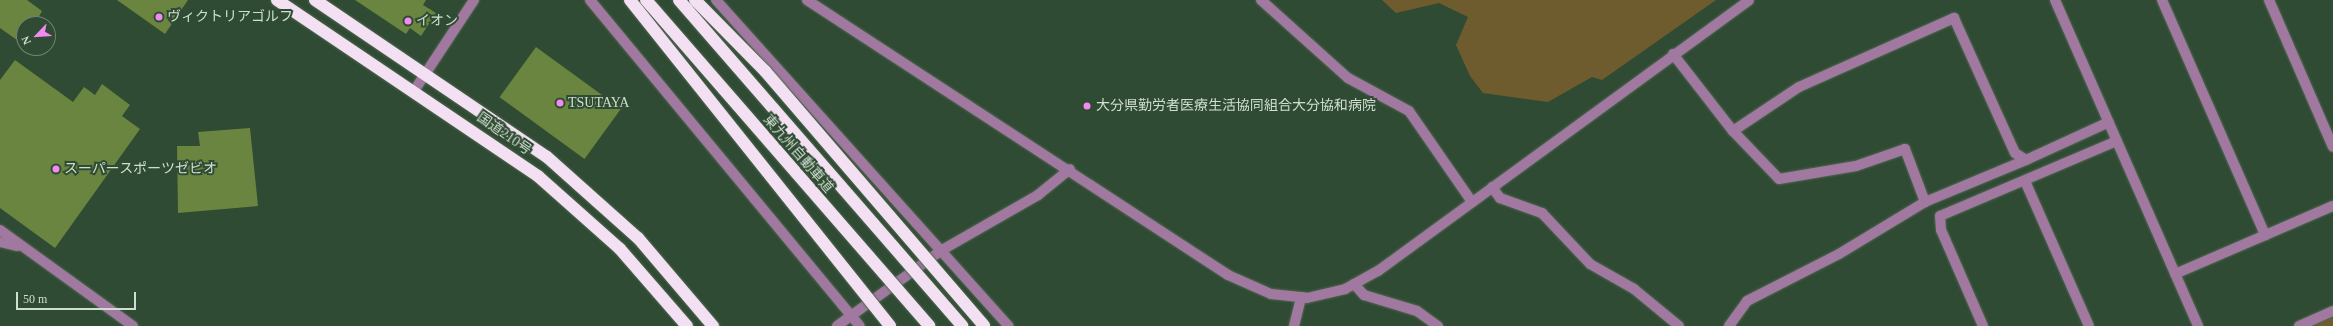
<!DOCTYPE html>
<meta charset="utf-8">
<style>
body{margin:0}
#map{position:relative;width:2333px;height:326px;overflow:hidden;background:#304b33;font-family:"Times New Roman","Noto Sans JP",serif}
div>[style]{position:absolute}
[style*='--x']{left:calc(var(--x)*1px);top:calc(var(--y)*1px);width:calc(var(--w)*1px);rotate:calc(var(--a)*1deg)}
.green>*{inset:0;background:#6e5c2f}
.building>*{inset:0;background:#69853f;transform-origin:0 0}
.roads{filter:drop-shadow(0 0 1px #506852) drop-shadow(0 0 1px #506852)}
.minor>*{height:10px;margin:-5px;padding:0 5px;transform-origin:5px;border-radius:5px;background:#a179a0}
.highway>*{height:12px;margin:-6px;padding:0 6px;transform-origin:6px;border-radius:6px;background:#f4e0f3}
.bridges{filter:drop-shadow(0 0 1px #506852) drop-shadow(0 0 1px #506852)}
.highway-bridge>*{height:12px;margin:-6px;padding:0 6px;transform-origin:6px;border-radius:6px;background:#f4e0f3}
.dots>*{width:11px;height:11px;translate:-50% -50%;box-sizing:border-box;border:2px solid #304b33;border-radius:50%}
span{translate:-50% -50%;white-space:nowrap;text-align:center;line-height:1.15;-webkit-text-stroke:4px #304b33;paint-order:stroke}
.poi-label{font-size:14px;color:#ceded0}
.left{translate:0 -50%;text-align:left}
.street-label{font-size:14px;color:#ceded0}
.north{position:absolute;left:16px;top:16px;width:40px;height:40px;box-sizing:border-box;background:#304b33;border:1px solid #6f8672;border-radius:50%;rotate:245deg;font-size:11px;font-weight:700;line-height:16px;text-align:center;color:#ceded0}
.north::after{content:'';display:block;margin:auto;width:14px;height:18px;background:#f38af2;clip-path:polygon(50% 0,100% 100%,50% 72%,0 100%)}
.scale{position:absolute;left:16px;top:292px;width:120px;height:18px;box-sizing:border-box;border:2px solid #ceded0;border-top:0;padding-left:5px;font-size:12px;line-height:14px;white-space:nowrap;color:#ceded0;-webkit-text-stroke:3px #304b33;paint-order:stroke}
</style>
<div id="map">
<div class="green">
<div style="clip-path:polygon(1382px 0,1716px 0,1602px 80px,1592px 77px,1548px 102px,1483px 93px,1470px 76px,1456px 45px,1468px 17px,1439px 3px,1396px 13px)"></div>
<div style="clip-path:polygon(2333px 317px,2333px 326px,2311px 326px)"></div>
</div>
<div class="building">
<div style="clip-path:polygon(0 0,27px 0,42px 11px,35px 24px,24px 24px,24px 45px,0 28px)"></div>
<div style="clip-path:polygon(117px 0,188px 0,165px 34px)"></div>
<div style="clip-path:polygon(355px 0,426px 0,423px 5px,436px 13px,421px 36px,410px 28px,406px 34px)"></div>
<div style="left:536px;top:47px;width:105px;height:62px;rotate:36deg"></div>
<div style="clip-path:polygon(15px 60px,73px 102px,84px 87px,95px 95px,102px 84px,130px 105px,122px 116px,140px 129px,55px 248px,0 208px,0 80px)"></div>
<div style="clip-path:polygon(250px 128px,258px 206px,178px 213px,177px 146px,200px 146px,198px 132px)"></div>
</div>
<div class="roads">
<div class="minor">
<div style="--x:590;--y:0;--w:423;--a:50.4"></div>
<div style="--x:716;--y:0;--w:438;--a:48.1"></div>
<div style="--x:807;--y:0;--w:503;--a:33.15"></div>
<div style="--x:1228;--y:275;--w:47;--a:23.8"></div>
<div style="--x:1271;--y:294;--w:36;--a:6"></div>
<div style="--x:1307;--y:298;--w:39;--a:-13"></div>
<div style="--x:1345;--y:289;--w:38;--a:-29"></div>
<div style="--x:1378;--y:271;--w:459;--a:-36.1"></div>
<div style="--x:1261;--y:0;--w:117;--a:41.9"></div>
<div style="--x:1348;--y:78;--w:69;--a:28.4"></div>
<div style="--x:1409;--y:111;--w:111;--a:55.3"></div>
<div style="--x:2055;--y:0;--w:356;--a:66.3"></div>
<div style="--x:2162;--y:0;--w:257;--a:66.3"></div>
<div style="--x:2269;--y:0;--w:160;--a:66.5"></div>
<div style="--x:1673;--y:54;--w:98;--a:52.1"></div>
<div style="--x:1733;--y:131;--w:66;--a:46.2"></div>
<div style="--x:1779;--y:179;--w:78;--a:-9.6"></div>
<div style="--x:1856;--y:166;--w:52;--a:-19.1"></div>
<div style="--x:1905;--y:149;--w:57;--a:69.3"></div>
<div style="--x:414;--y:91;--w:109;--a:-56.6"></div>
<div style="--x:1733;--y:131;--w:79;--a:-33.7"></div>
<div style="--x:1799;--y:87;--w:170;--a:-24"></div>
<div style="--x:1954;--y:18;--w:148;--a:65.7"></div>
<div style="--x:2015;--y:153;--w:13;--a:32"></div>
<div style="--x:2026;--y:160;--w:91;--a:-24.6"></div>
<div style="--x:2025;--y:181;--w:158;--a:66.2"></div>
<div style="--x:1492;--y:187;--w:14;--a:54"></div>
<div style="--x:1500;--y:198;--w:45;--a:19.7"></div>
<div style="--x:1542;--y:213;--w:70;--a:46.7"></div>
<div style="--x:1590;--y:264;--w:51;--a:29.6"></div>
<div style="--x:1634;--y:289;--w:58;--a:39.4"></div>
<div style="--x:0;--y:230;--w:164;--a:35.8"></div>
<div style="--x:0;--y:242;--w:18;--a:13"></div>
<div style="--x:2175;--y:274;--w:172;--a:-23.3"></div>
<div style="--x:1354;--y:284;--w:15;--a:48"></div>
<div style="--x:1364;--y:295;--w:55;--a:16.8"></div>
<div style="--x:1417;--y:311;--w:26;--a:36"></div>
<div style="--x:837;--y:326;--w:130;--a:-35.9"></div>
<div style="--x:942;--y:250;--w:111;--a:-29.8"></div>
<div style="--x:1038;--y:195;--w:41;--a:-39.1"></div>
<div style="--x:1294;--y:326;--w:30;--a:-76"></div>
<div style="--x:1729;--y:326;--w:31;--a:-54"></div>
<div style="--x:1747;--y:301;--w:103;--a:-27.1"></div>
<div style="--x:1839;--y:254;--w:100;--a:-31.2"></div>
<div style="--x:1925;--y:202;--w:109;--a:-22.6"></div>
<div style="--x:1983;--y:326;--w:105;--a:-113.6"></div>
<div style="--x:1941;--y:230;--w:14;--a:-94"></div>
<div style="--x:1940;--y:216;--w:192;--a:-23"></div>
<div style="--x:2299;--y:326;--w:37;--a:-24"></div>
</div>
<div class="highway">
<div style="--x:277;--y:0;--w:316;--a:34"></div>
<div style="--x:539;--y:177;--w:108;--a:41.6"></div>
<div style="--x:620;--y:249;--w:102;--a:49"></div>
<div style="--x:315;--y:0;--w:280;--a:34.1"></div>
<div style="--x:547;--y:157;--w:122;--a:41.7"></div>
<div style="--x:638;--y:238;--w:116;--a:49.6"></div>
</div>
</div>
<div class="bridges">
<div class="highway-bridge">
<div style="--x:630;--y:0;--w:417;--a:51.4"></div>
<div style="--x:646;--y:0;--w:432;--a:49"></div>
<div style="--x:679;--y:0;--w:432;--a:49"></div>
<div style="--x:695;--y:0;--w:100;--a:45.4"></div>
<div style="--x:765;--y:71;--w:336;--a:49.3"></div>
</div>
</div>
<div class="dots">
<div style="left:159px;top:17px;background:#f38af2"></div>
<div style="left:408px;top:21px;background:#f38af2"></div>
<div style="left:560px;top:103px;background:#f38af2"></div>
<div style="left:1087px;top:106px;background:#f38af2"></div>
<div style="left:56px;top:169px;background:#f38af2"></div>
</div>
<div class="poi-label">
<span class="left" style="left:167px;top:17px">ヴィクトリアゴルフ</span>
<span class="left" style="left:416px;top:21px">イオン</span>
<span class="left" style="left:568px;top:103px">TSUTAYA</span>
<span class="left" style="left:1096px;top:106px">大分県勤労者医療生活協同組合大分協和病院</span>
<span class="left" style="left:64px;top:169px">スーパースポーツゼビオ</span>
</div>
<div class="street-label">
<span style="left:504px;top:134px;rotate:35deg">国道210号</span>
<span style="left:798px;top:154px;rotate:49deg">東九州自動車道</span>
</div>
<div class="north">N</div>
<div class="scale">50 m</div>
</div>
